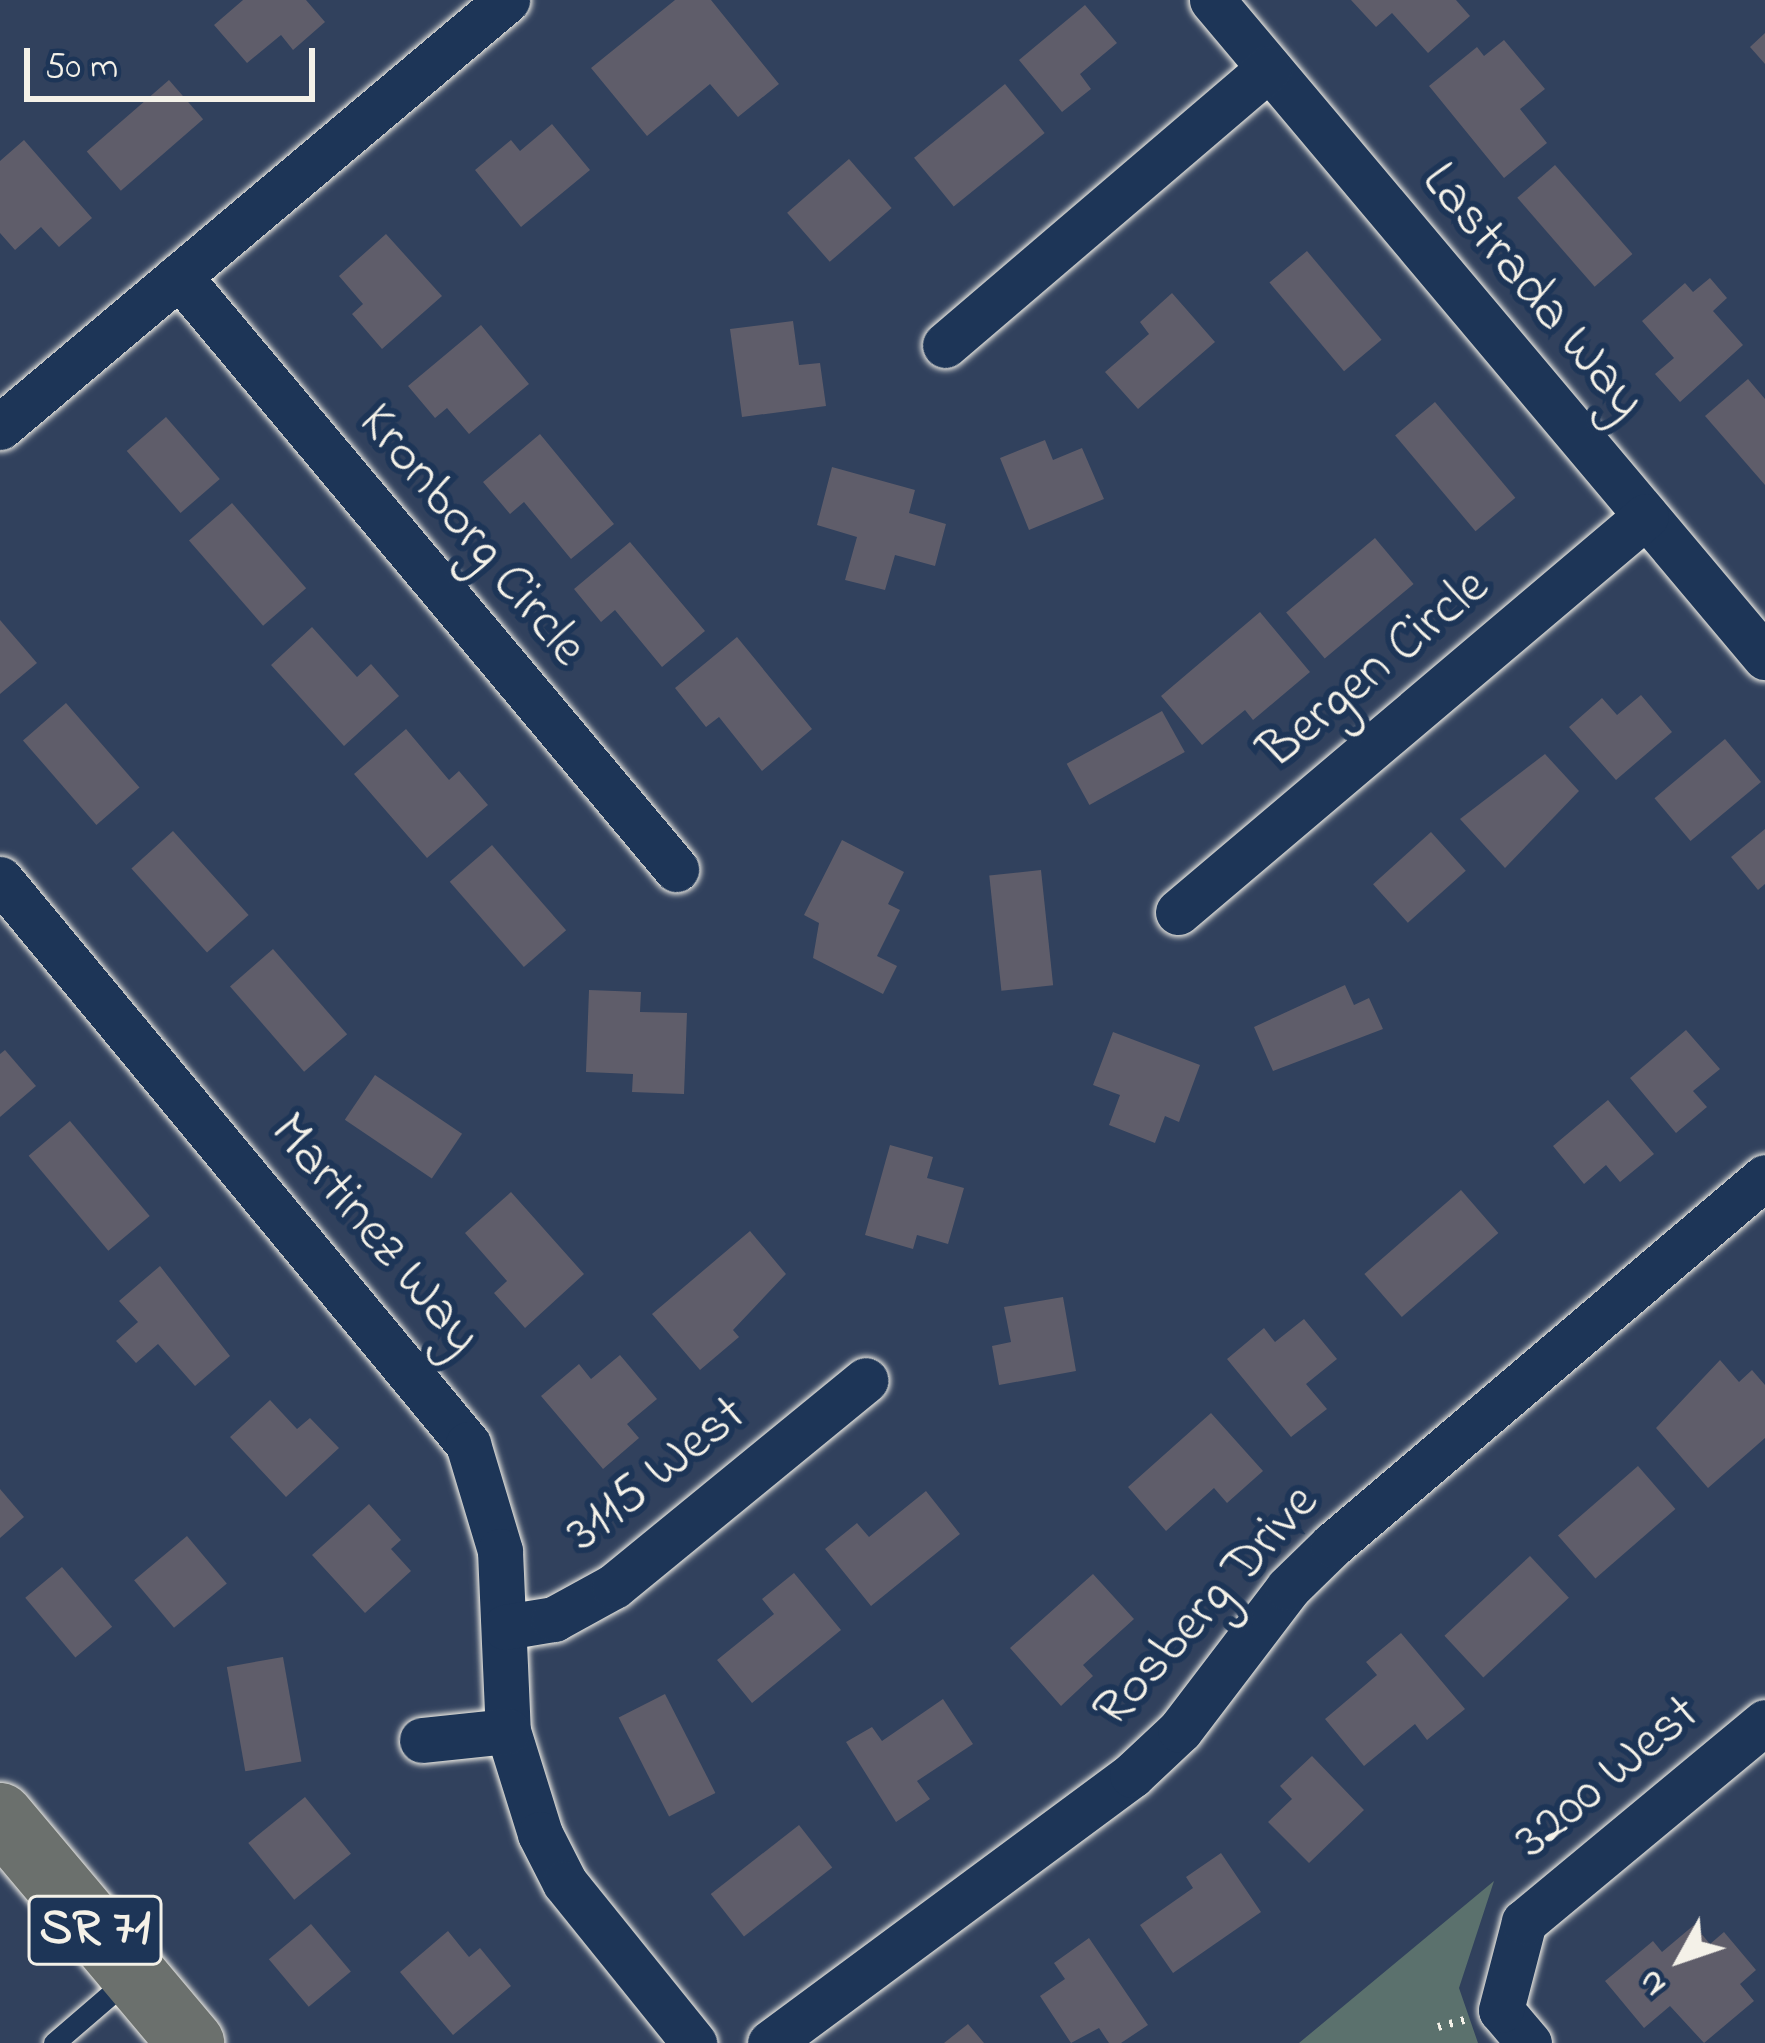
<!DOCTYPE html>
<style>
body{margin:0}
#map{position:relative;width:1765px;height:2043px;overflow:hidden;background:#31415d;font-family:"Indie Flower",sans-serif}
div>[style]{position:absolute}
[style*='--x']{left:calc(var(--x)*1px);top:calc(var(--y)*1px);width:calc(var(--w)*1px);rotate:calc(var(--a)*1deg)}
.green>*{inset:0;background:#5b716d}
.building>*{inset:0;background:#5f5d6a;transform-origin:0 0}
.path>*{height:8px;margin-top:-4px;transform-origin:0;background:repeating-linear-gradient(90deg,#f4f1e8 0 3px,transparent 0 12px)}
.roads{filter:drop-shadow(0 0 3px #f4f1e8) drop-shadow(0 0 3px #f4f1e8)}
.lane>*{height:21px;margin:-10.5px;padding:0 10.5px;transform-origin:10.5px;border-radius:10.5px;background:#1d3557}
.street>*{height:45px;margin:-22.5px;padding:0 22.5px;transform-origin:22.5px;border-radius:22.5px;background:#1d3557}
.primary>*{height:66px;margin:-33px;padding:0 33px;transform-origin:33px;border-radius:33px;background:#6b706d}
span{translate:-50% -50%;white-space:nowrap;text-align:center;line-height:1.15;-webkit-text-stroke:12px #1d3557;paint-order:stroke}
.shield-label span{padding:3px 9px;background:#1d3557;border:3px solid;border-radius:9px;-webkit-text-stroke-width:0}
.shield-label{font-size:51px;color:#f4f1e8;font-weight:700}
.street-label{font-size:54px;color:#f4f1e8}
.north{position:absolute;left:1621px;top:1899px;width:120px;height:120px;-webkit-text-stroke:9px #1d3557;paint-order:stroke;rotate:230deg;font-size:33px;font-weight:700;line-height:48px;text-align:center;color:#f4f1e8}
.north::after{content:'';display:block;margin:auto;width:42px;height:54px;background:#f4f1e8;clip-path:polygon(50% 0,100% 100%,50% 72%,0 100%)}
.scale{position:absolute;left:24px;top:48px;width:291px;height:54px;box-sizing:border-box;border:6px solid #f4f1e8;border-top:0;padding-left:15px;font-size:36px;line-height:42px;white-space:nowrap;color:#f4f1e8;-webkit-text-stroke:9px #1d3557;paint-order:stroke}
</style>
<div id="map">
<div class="green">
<div style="clip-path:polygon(1494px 1881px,1459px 1988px,1478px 2043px,1299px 2043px)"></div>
</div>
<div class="building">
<div style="clip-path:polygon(243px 0,306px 0,325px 22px,293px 50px,281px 35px,247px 63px,214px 25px)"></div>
<div style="clip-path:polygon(675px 0,711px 0,779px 84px,738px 117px,710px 84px,647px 136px,591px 68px)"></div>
<div style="clip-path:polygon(1351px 0,1456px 0,1470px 16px,1428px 53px,1392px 13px,1376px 27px)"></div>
<div style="clip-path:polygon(1085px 5px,1117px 43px,1080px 74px,1091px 89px,1062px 112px,1019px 60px)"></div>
<div style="clip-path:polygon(1765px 33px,1765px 64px,1750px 47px)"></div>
<div style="clip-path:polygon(1504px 40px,1545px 89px,1520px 109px,1547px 143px,1504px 178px,1429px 86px,1477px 47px,1484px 56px)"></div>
<div style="left:169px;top:80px;width:52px;height:109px;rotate:49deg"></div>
<div style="left:1005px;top:84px;width:63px;height:117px;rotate:51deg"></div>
<div style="clip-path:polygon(552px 124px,590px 170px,521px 227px,475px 170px,511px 140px,520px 151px)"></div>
<div style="clip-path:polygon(24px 140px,92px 218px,59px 247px,41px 227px,15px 250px,0 233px,0 161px)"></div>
<div style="left:849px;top:159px;width:65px;height:82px;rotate:49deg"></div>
<div style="left:1555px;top:165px;width:118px;height:50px;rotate:49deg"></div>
<div style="clip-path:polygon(386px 234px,442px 296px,382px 349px,352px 314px,363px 304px,339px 276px)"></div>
<div style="left:1307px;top:251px;width:116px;height:49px;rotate:50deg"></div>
<div style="clip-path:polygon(1710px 278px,1727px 298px,1713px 311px,1743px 345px,1680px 402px,1655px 374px,1674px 358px,1642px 321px,1685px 283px,1693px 292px)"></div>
<div style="clip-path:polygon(1172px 293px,1215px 342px,1138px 409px,1105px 372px,1149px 334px,1140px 322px)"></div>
<div style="clip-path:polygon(793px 321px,799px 365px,820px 363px,826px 406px,742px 417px,730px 329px)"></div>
<div style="clip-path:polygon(481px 325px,529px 384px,469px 434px,447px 408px,435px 418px,408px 386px)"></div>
<div style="clip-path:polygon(1748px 379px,1765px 399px,1765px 485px,1705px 416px)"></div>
<div style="left:1435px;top:402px;width:125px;height:52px;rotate:50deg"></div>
<div style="left:166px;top:417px;width:82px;height:52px;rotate:49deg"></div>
<div style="clip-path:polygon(540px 434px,614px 524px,571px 559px,524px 502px,510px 514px,483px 482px)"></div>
<div style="clip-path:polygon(1045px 440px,1053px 460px,1082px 448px,1104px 499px,1029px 530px,1000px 458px)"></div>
<div style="clip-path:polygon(832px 467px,915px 490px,909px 513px,946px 524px,935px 566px,895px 555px,885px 590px,845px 580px,857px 537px,817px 525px)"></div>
<div style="left:232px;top:503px;width:113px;height:57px;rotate:49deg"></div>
<div style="left:1375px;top:538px;width:60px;height:116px;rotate:50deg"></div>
<div style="clip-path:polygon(630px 542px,705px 631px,662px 667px,615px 610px,601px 622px,574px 589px)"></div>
<div style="clip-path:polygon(1260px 612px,1310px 672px,1253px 720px,1245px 710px,1202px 745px,1161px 696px)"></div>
<div style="clip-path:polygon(0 620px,37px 663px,0 694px)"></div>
<div style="clip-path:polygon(312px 627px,357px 677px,371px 664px,399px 696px,344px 746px,271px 665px)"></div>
<div style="clip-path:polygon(737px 637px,812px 729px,762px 771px,719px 717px,706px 727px,675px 688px)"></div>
<div style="clip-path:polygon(1641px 695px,1672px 732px,1616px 780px,1569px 727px,1602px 698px,1617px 715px)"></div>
<div style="left:66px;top:703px;width:112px;height:57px;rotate:49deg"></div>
<div style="left:1162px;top:711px;width:47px;height:109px;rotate:61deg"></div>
<div style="clip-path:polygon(406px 729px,449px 780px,459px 771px,488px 805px,427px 858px,354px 774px)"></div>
<div style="left:1725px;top:739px;width:56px;height:92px;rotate:50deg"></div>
<div style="clip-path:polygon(1545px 754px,1579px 791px,1505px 868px,1460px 819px)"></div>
<div style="clip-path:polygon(1765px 829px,1765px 884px,1758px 890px,1731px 857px)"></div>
<div style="left:173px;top:831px;width:113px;height:56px;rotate:48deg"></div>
<div style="left:1431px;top:832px;width:52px;height:78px;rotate:48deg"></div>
<div style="clip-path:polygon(842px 840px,904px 872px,888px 904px,900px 910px,877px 956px,897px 966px,883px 994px,813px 958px,819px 923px,804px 915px)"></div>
<div style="left:492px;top:845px;width:113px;height:56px;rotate:49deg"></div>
<div style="left:1041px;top:870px;width:116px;height:52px;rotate:84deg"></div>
<div style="left:273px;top:949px;width:113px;height:57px;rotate:49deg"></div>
<div style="clip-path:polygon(1345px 985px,1354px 1005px,1369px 998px,1383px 1029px,1273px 1071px,1254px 1027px)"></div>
<div style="clip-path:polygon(589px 990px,641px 992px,640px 1012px,687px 1013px,684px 1094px,632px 1092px,633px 1074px,586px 1072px)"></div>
<div style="clip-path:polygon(1686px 1030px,1720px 1069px,1693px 1091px,1707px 1107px,1676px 1133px,1630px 1078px)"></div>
<div style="clip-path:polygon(1113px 1032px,1200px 1065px,1179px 1122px,1165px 1116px,1155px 1143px,1109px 1125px,1120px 1095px,1093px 1085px)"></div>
<div style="clip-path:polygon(5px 1050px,36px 1086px,0 1117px,0 1054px)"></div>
<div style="left:375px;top:1075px;width:105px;height:54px;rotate:34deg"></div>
<div style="clip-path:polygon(1608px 1100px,1654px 1154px,1620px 1182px,1606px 1165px,1584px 1184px,1553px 1146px)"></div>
<div style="left:70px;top:1121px;width:124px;height:54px;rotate:50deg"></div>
<div style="clip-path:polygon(890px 1145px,933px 1157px,927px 1178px,964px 1188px,948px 1244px,917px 1235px,913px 1249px,865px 1235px)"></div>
<div style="left:1461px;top:1190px;width:57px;height:128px;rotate:49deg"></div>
<div style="clip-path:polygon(511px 1192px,584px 1274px,525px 1328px,494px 1293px,507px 1281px,465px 1233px)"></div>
<div style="clip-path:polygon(750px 1231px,786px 1274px,733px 1330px,739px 1337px,700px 1370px,652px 1314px)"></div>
<div style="clip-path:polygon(160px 1266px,230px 1356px,195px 1386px,158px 1344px,136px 1363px,116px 1341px,138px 1322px,119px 1301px)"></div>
<div style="clip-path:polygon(1063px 1297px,1076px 1371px,999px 1385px,992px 1346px,1011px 1342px,1004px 1307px)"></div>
<div style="clip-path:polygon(1304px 1319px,1337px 1359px,1306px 1384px,1327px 1409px,1291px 1437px,1227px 1359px,1264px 1328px,1275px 1342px)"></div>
<div style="clip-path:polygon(620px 1355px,657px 1399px,627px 1424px,639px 1438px,603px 1469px,541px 1396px,579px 1364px,591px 1379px)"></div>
<div style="clip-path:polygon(1720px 1360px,1739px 1382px,1752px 1370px,1765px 1385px,1765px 1438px,1708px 1488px,1656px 1428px)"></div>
<div style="clip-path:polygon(270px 1400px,297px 1429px,310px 1418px,339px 1448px,286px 1497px,230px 1437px)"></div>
<div style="clip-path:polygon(1211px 1413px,1263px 1471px,1227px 1503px,1214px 1488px,1166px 1531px,1128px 1487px)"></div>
<div style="left:1638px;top:1466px;width:57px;height:106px;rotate:49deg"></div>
<div style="clip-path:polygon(0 1489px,24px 1517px,0 1538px)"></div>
<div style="clip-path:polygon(926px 1491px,960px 1534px,871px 1606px,825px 1549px,857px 1523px,869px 1537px)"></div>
<div style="clip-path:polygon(369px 1504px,401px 1540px,391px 1549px,411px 1571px,365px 1613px,312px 1555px)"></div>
<div style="left:187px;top:1536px;width:62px;height:69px;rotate:50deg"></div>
<div style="left:1530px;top:1556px;width:57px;height:117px;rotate:47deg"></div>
<div style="left:62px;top:1567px;width:78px;height:48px;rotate:50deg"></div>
<div style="clip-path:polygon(794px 1573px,841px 1630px,752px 1703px,717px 1660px,774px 1614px,762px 1599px)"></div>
<div style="clip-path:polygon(1093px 1574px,1134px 1619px,1083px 1665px,1093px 1676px,1061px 1706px,1010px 1648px)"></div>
<div style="clip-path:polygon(1401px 1633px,1465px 1709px,1427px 1740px,1415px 1724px,1364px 1766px,1325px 1719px,1377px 1675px,1366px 1662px)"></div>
<div style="left:283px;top:1657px;width:106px;height:57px;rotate:80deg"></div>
<div style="left:665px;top:1694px;width:111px;height:52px;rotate:63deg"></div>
<div style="clip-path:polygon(943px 1699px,973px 1744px,917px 1781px,930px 1799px,896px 1822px,846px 1742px,872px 1727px,882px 1741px)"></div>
<div style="clip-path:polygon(1312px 1756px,1364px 1810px,1309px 1863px,1268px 1822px,1292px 1799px,1280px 1786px)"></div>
<div style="left:305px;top:1797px;width:73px;height:73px;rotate:51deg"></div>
<div style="left:799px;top:1825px;width:54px;height:112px;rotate:52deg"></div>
<div style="clip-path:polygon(1221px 1853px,1261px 1912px,1173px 1973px,1140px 1925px,1193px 1888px,1186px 1877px)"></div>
<div style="left:311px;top:1924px;width:62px;height:55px;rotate:50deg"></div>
<div style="clip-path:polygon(1694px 1925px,1710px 1944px,1724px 1932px,1756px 1970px,1740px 1984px,1754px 2001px,1704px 2043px,1670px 2006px,1644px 2028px,1605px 1981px,1653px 1941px,1662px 1952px)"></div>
<div style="clip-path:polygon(448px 1931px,469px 1957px,480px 1948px,511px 1986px,453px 2035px,400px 1972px)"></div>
<div style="clip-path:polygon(1089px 1938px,1148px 2025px,1121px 2043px,1109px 2043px,1099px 2028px,1071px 2043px,1040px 1996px,1065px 1979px,1054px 1963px)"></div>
<div style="clip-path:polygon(968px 2024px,984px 2043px,944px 2043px)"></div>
</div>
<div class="path">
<div style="--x:1438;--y:2027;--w:28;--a:-15"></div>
</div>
<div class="roads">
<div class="lane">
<div style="--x:54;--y:2043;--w:95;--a:-40.7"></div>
</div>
<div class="street">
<div style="--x:1212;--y:0;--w:859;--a:49.91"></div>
<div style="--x:179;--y:276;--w:774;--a:50.03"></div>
<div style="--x:945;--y:345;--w:426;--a:-40.5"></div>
<div style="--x:0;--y:427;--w:663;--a:-40.1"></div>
<div style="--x:0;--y:879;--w:734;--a:50.36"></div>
<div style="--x:468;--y:1444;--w:112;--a:73.3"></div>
<div style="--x:500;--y:1551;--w:180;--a:87.5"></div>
<div style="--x:508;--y:1731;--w:108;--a:72.7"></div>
<div style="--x:540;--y:1834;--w:55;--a:63"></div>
<div style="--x:565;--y:1883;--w:206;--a:51.1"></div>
<div style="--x:1178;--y:912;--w:613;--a:-40.24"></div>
<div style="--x:505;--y:1627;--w:50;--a:-9.3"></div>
<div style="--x:554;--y:1619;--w:68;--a:-28.8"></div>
<div style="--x:614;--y:1586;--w:325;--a:-39.3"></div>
<div style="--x:422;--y:1740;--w:86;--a:-6"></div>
<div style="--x:770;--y:2043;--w:450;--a:-36.5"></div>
<div style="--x:1132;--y:1775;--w:66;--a:-43.2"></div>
<div style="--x:1180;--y:1730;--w:178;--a:-52.7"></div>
<div style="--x:1288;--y:1588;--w:62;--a:-44.3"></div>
<div style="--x:1332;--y:1545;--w:568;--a:-40.36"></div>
<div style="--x:1529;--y:2043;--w:43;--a:-130.3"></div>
<div style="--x:1501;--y:2010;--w:91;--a:-75.4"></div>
<div style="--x:1524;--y:1922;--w:313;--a:-39.7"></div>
</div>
<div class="primary">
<div style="--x:0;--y:1816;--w:297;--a:49.9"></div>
</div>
</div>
<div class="shield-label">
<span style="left:95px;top:1930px">SR 71</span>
</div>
<div class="street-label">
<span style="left:1532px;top:292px;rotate:50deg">Lastrada Way</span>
<span style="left:471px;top:536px;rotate:50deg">Kronborg Circle</span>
<span style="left:1375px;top:670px;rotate:-40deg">Bergen Circle</span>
<span style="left:374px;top:1235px;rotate:50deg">Martinez Way</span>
<span style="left:657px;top:1475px;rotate:-39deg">3115 West</span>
<span style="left:1207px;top:1607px;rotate:-48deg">Rosberg Drive</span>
<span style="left:1608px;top:1778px;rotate:-40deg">3200 West</span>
</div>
<div class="north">N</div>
<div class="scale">50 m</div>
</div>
